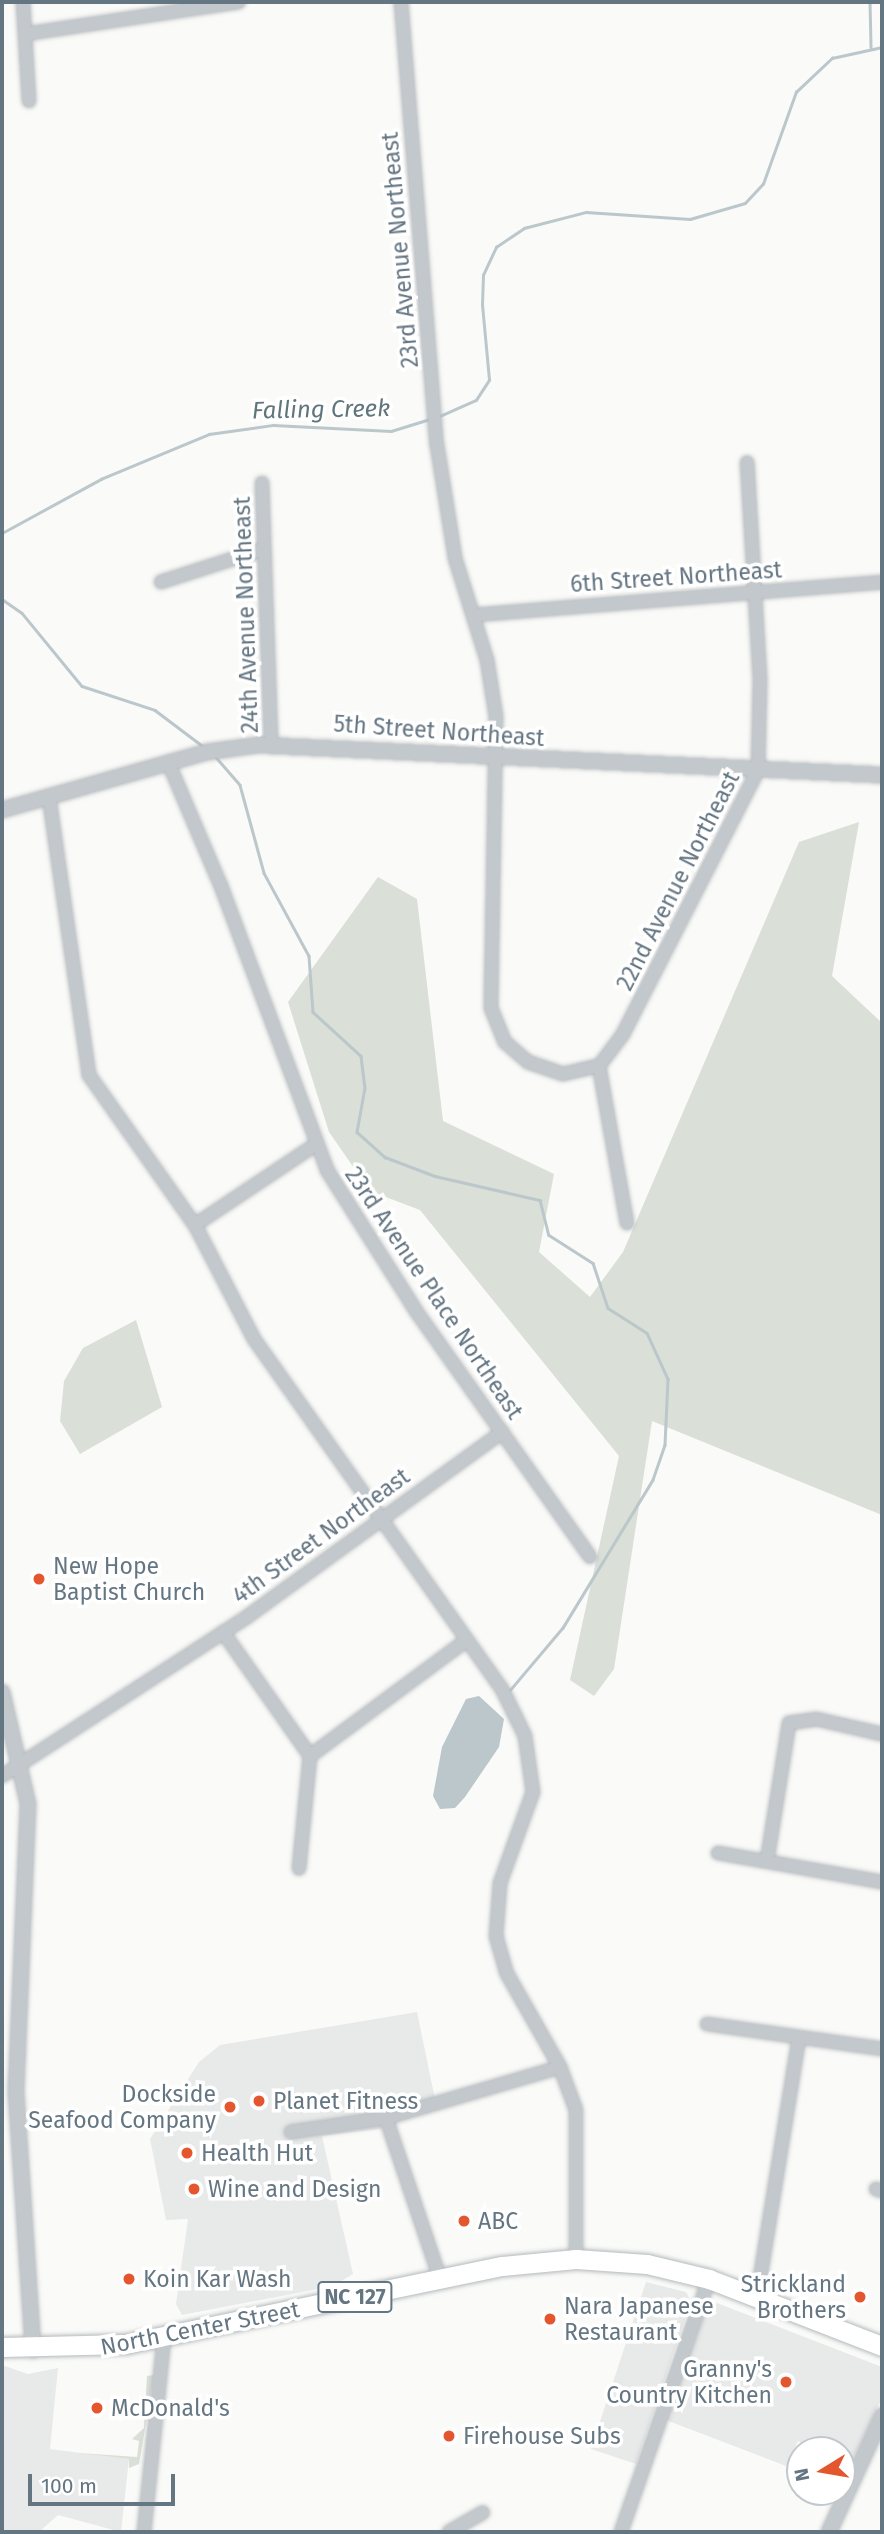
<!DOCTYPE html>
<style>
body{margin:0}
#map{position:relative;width:884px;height:2534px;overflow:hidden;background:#fafaf8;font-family:"Fira Sans",sans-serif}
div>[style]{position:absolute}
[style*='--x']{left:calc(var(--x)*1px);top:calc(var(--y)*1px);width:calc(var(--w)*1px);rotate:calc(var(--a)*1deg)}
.built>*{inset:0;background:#e8e9e9}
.green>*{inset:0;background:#dadfd7}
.water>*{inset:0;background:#bbc7cb}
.stream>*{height:2.5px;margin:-1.25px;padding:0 1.25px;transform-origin:1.25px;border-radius:1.25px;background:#bbc7cb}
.roads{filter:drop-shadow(0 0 2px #b5babe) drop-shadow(0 0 2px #b5babe)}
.minor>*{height:12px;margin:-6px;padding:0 6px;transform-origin:6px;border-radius:6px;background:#c3c8cc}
.tertiary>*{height:14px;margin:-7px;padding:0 7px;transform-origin:7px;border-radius:7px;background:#c3c8cc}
.primary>*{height:19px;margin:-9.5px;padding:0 9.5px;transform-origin:9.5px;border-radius:9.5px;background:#fff}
.dots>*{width:19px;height:19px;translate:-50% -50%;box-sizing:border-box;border:4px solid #fff;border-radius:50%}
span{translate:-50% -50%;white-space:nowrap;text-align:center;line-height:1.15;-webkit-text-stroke:7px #fff;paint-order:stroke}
.shield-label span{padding:2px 5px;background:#fff;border:2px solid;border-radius:5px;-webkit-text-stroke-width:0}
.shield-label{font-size:21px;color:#657683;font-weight:700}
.street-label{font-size:23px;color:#657683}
.poi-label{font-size:23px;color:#657683}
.left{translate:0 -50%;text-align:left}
.right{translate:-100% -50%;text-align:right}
.water-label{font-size:24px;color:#60757c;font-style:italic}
.frame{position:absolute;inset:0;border:4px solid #657683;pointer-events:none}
.north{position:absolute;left:786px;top:2436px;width:70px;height:70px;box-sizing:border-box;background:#fff;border:2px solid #c1c8cd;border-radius:50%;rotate:259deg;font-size:19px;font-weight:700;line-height:28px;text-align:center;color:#657683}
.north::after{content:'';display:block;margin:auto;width:24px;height:32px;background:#e4572e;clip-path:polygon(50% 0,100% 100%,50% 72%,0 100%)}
.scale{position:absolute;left:28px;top:2474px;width:147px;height:32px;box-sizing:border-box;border:4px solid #657683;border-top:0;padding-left:9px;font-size:21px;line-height:24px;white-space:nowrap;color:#657683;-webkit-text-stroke:5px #fff;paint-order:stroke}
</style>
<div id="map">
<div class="built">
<div style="clip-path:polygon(417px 2012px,435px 2099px,378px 2117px,381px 2129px,322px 2136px,353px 2274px,333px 2286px,182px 2315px,176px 2304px,188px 2219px,166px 2220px,150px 2139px,199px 2062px,220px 2045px)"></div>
<div style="clip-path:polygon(646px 2282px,686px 2292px,691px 2301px,636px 2464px,591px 2449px)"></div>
<div style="clip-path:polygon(717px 2303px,882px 2367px,882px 2398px,849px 2466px,842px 2450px,816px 2450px,798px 2441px,786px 2466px,666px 2420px,707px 2306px)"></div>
<div style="clip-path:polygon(2px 2365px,28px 2374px,58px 2368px,50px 2449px,129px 2459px,121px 2532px,58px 2515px,39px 2532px,2px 2532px)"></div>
</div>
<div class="green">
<div style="clip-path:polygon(859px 822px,832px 976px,882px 1023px,882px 1515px,652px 1421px,614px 1669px,594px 1696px,570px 1680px,619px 1456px,420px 1210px,370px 1191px,329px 1132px,288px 1002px,378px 877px,417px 899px,443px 1121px,554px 1174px,539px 1252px,590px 1297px,623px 1252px,799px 842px)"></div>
<div style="clip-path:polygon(136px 1320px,162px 1407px,80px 1454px,60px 1421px,64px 1381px,83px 1348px)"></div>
<div style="clip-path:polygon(154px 2375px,139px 2464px,129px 2468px,129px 2459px,80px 2453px,137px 2457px,139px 2441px,132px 2439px,144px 2428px,147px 2376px)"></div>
</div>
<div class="water">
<div style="clip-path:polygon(479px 1696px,504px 1719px,499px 1747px,465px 1797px,455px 1808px,440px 1809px,433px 1796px,442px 1747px,466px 1699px)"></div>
</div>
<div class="stream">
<div style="--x:870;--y:2;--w:45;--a:88.7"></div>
<div style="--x:440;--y:416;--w:39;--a:-24"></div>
<div style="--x:476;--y:400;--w:24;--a:-57"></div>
<div style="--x:489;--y:380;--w:76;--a:-95.3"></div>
<div style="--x:482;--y:304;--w:29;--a:-88"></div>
<div style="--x:483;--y:275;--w:31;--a:-65"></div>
<div style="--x:496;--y:247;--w:34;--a:-34"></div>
<div style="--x:524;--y:228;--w:64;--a:-14.5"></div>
<div style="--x:586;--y:212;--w:104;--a:3.9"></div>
<div style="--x:690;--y:219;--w:57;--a:-16.2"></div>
<div style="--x:745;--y:203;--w:26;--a:-47"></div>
<div style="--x:763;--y:184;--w:98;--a:-70.3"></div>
<div style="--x:796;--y:92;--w:50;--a:-43.4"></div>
<div style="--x:832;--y:58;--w:51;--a:-12.4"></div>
<div style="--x:2;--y:533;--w:113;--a:-28.6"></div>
<div style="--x:101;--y:479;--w:117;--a:-22.6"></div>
<div style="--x:209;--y:434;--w:65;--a:-8"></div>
<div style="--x:273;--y:425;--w:118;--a:2.9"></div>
<div style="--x:391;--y:431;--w:41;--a:-17.1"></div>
<div style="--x:2;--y:599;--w:24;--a:35"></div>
<div style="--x:22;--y:613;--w:94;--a:50.6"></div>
<div style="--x:82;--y:686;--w:77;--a:18.2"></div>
<div style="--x:155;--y:710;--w:61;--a:37.1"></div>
<div style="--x:215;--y:756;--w:38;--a:49"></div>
<div style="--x:240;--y:785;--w:91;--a:74.7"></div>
<div style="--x:264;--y:873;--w:94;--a:61.5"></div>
<div style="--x:309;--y:956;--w:56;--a:85.9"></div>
<div style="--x:313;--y:1012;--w:65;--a:42.5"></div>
<div style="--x:361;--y:1056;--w:32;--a:83"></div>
<div style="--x:365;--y:1088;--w:45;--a:100.3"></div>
<div style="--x:357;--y:1132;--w:38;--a:42"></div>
<div style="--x:385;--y:1157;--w:53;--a:20.8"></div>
<div style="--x:435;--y:1176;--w:108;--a:12.9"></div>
<div style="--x:540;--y:1200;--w:36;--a:76"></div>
<div style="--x:549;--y:1235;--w:52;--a:32.5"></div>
<div style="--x:593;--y:1263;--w:47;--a:71.6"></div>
<div style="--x:608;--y:1308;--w:46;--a:32.7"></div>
<div style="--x:647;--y:1333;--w:51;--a:65.5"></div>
<div style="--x:668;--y:1379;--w:66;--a:92.6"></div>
<div style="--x:665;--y:1445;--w:37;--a:109"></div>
<div style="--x:653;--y:1480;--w:173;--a:121.3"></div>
<div style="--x:563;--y:1628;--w:84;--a:130.2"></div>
</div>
<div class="roads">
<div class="minor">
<div style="--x:23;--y:2;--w:99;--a:86.5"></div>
<div style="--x:401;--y:2;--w:444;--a:85.4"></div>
<div style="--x:437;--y:445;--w:114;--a:80.9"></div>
<div style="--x:455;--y:558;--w:107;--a:72.6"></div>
<div style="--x:487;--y:660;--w:57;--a:80.9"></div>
<div style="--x:496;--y:716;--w:292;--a:91"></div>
<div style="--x:491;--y:1008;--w:37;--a:68"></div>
<div style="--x:505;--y:1042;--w:30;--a:41"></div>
<div style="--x:528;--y:1062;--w:37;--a:19"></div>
<div style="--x:563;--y:1074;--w:37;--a:-13"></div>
<div style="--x:25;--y:34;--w:216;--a:-8.5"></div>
<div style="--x:262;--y:483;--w:262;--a:88"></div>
<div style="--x:161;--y:582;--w:108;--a:-17.8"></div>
<div style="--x:474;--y:615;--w:409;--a:-4.6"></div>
<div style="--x:168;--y:762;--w:135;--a:66.9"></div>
<div style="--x:221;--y:886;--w:303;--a:69.5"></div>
<div style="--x:327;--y:1170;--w:167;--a:57.7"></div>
<div style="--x:416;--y:1311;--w:301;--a:54.7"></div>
<div style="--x:49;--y:797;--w:281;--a:81.8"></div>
<div style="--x:89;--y:1075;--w:184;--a:54.8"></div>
<div style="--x:195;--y:1225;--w:128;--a:62.6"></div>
<div style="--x:254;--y:1339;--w:431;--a:54.7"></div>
<div style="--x:503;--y:1691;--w:50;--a:63.9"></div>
<div style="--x:525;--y:1736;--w:57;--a:81.9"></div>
<div style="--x:533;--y:1792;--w:97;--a:109.9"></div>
<div style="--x:500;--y:1883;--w:53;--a:94.3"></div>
<div style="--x:496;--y:1936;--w:37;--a:74"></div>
<div style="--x:506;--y:1972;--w:109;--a:60.4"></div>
<div style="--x:560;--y:2067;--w:46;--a:69.6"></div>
<div style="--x:576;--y:2110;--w:149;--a:90"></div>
<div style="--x:627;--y:1223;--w:159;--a:-100.1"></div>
<div style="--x:599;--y:1066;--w:40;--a:-53"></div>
<div style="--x:623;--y:1034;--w:297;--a:-62.9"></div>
<div style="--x:758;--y:770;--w:91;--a:-88.7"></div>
<div style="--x:760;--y:679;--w:217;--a:-93.4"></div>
<div style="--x:195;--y:1225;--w:144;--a:-33.7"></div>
<div style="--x:223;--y:1632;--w:151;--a:54.9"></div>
<div style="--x:310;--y:1756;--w:113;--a:95.6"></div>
<div style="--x:310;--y:1756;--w:195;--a:-36.5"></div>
<div style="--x:2;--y:1776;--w:293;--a:-33"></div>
<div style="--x:248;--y:1616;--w:314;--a:-35.9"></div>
<div style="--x:718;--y:1853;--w:167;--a:10"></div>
<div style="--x:767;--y:1861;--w:140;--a:-80.9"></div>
<div style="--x:789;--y:1723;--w:27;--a:-8"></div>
<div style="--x:816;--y:1719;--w:68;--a:12.8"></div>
<div style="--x:707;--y:2024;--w:177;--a:8.1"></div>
<div style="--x:386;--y:2118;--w:169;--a:71.4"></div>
<div style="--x:291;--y:2132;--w:96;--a:-8.4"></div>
<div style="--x:386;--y:2118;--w:181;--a:-16.3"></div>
<div style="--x:876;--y:2189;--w:6;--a:18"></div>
<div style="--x:757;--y:2297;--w:263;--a:-80.8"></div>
<div style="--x:144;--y:2532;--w:195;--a:-84.1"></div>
<div style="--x:449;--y:2532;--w:39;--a:-30"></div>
<div style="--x:621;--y:2532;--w:268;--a:-70.8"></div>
</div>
<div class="tertiary">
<div style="--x:2;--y:810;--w:213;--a:-15.8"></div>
<div style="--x:207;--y:752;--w:51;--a:-7.8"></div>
<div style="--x:258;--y:745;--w:625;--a:2.75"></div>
<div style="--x:2;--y:1692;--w:115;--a:76.9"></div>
<div style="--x:28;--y:1804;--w:288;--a:92.4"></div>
<div style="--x:16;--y:2092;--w:259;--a:86.2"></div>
<div style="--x:829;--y:2532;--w:128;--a:-65.4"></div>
</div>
<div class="primary">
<div style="--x:2;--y:2347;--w:123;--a:-1.4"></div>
<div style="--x:125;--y:2344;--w:385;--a:-11.7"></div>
<div style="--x:502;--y:2266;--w:74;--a:-5.4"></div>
<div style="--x:576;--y:2259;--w:71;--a:4"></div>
<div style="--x:647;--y:2264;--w:64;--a:13.6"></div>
<div style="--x:709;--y:2279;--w:186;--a:21.2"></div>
</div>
</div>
<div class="dots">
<div style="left:39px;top:1579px;background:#e4572e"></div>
<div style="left:259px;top:2101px;background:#e4572e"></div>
<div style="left:230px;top:2107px;background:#e4572e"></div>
<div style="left:187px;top:2153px;background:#e4572e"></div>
<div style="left:194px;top:2189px;background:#e4572e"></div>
<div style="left:464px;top:2221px;background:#e4572e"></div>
<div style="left:129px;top:2279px;background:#e4572e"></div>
<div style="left:860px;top:2297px;background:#e4572e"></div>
<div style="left:550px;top:2319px;background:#e4572e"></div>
<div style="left:786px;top:2382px;background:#e4572e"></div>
<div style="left:97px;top:2408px;background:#e4572e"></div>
<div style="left:449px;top:2436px;background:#e4572e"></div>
</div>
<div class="shield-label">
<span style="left:355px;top:2297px">NC 127</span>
</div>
<div class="street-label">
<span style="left:400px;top:250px;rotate:-95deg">23rd Avenue Northeast</span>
<span style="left:676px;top:577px;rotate:-4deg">6th Street Northeast</span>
<span style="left:246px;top:615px;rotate:-92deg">24th Avenue Northeast</span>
<span style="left:439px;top:731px;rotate:4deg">5th Street Northeast</span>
<span style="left:678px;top:881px;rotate:-63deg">22nd Avenue Northeast</span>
<span style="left:434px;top:1293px;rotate:56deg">23rd Avenue Place Northeast</span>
<span style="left:321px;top:1536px;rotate:-36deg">4th Street Northeast</span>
<span style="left:200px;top:2328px;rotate:-11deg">North Center Street</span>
</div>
<div class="poi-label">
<span class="left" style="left:53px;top:1579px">New Hope<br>Baptist Church</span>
<span class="right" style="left:216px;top:2107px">Dockside<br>Seafood Company</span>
<span class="left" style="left:273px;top:2101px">Planet Fitness</span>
<span class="left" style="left:201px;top:2153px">Health Hut</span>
<span class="left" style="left:208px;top:2189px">Wine and Design</span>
<span class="left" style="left:478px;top:2221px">ABC</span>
<span class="left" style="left:143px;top:2279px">Koin Kar Wash</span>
<span class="right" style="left:846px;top:2297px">Strickland<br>Brothers</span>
<span class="left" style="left:564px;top:2319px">Nara Japanese<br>Restaurant</span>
<span class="right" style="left:772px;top:2382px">Granny's<br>Country Kitchen</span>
<span class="left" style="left:111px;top:2408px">McDonald's</span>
<span class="left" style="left:463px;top:2436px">Firehouse Subs</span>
</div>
<div class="water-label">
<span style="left:321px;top:410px;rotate:-1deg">Falling Creek</span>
</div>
<div class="frame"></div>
<div class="north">N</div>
<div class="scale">100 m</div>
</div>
